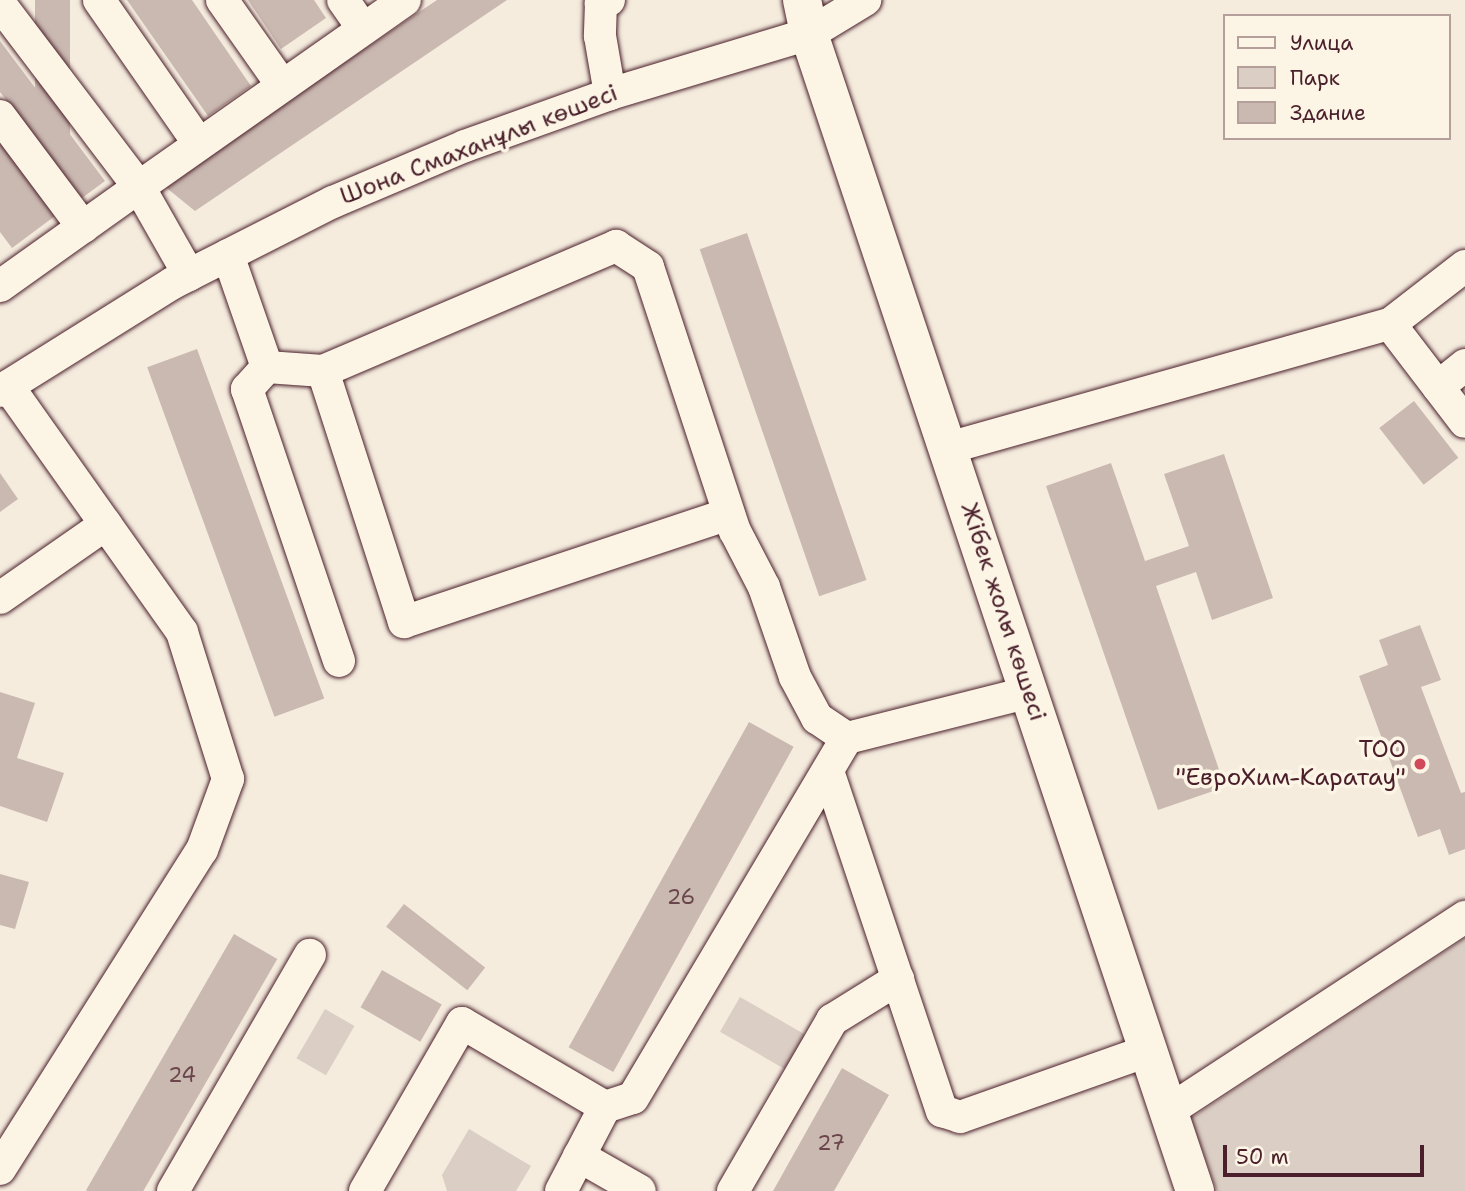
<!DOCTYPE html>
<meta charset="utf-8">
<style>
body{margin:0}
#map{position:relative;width:1465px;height:1191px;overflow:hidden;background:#f5ecde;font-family:"Shantell Sans",sans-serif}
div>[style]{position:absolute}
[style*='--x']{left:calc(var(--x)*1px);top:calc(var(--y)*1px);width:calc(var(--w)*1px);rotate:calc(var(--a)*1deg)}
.green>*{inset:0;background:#dbcec4;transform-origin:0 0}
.building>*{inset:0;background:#cab9b1;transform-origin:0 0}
.roads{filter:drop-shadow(0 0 2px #4a1f2b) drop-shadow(0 0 2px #4a1f2b)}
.minor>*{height:32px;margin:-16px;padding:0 16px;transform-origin:16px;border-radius:16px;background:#fcf5e5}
.major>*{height:38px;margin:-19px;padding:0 19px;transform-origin:19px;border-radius:19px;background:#fcf5e5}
.dots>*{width:19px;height:19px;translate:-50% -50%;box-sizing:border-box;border:4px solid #fcf5e5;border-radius:50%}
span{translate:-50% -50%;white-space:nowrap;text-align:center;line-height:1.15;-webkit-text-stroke:7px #fcf5e5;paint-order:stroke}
.number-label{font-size:21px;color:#6a464c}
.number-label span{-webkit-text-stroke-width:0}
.street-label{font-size:24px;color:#4a1f2b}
.poi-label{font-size:24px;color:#4a1f2b}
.right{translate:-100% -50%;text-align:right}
.legend{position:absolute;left:1223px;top:14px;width:228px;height:126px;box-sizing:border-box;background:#fcf5e5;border:2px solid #b59f9b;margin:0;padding:9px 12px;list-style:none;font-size:21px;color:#4a1f2b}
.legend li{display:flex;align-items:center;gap:14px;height:35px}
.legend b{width:35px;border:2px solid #b59f9b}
.scale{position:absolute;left:1223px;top:1145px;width:201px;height:32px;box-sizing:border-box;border:4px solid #4a1f2b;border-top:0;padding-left:9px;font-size:21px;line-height:24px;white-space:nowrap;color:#4a1f2b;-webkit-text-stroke:5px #fcf5e5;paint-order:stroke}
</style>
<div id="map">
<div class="green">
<div style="clip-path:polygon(1465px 938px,1465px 1191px,1217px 1191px,1191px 1118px)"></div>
<div style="left:740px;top:997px;width:80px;height:40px;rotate:30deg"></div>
<div style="left:325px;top:1009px;width:34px;height:57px;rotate:30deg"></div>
<div style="clip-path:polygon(469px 1129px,531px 1166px,516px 1191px,447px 1191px,442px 1175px)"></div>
</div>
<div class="building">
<div style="left:35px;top:0;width:35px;height:186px"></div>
<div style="clip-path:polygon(127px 0,192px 0,251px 86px,208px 116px)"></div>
<div style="clip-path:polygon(248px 0,314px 0,326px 18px,281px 49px)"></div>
<div style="clip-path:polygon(437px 0,507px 0,195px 211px,163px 185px)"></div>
<div style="clip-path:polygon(0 41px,105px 181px,82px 198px,0 92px)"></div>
<div style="clip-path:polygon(0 142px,55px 216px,12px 248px,0 232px)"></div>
<div style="left:747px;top:233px;width:367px;height:50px;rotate:71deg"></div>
<div style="left:197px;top:349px;width:372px;height:53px;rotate:70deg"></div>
<div style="left:1414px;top:401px;width:72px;height:44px;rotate:52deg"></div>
<div style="clip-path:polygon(1224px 454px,1273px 598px,1212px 620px,1196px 572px,1156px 586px,1225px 787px,1158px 810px,1046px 486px,1111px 463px,1145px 561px,1189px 546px,1164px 474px)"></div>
<div style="clip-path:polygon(0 473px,18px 499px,0 512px)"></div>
<div style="clip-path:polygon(1420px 625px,1441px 680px,1421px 687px,1461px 793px,1465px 792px,1465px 849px,1449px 855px,1440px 829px,1418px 837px,1359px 676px,1388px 665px,1379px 640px)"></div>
<div style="clip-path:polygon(0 692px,35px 703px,17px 758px,64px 773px,47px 822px,0 806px)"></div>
<div style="left:749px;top:722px;width:51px;height:372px;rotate:29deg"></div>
<div style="clip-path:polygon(0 874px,29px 882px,15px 929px,0 925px)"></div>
<div style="left:404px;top:904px;width:103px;height:29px;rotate:38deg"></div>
<div style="left:234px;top:934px;width:50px;height:296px;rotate:30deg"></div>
<div style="left:382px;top:970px;width:69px;height:43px;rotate:30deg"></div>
<div style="clip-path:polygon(842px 1068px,889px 1095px,834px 1191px,773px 1191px)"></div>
</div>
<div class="roads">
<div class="minor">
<div style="--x:99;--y:0;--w:175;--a:55.2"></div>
<div style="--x:222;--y:0;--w:104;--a:54.8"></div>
<div style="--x:343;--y:0;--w:33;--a:55"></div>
<div style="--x:609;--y:0;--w:9;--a:159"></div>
<div style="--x:601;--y:3;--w:33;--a:92"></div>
<div style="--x:600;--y:36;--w:59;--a:80.2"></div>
<div style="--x:0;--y:4;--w:230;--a:52.8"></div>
<div style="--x:139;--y:187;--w:171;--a:144.5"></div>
<div style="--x:0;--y:116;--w:139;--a:53.2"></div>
<div style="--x:228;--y:255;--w:119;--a:70.8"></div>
<div style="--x:267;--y:367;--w:56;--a:4.1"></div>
<div style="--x:323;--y:371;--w:319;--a:-23.1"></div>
<div style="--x:616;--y:246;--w:38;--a:33"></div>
<div style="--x:648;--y:267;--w:278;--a:71.8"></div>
<div style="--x:735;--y:531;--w:63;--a:62.6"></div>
<div style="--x:764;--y:587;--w:95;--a:71"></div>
<div style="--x:795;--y:677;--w:47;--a:61.8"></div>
<div style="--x:817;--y:718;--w:36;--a:34"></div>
<div style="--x:1465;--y:266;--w:95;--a:142.3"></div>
<div style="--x:1390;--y:324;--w:123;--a:52.6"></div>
<div style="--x:189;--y:275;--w:101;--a:-119.6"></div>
<div style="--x:139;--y:187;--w:325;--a:-35.1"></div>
<div style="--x:267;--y:367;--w:30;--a:132"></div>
<div style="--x:247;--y:389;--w:287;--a:71.3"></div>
<div style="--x:323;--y:371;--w:264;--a:72.1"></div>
<div style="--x:404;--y:622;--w:342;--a:-18.4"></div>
<div style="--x:1438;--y:387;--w:35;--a:-39"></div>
<div style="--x:0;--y:391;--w:204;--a:-32"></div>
<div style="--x:173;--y:283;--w:179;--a:-26.9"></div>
<div style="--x:333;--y:202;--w:143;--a:-23"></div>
<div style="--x:465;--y:146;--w:154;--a:-19.7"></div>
<div style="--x:610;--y:94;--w:208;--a:-16.8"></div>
<div style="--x:809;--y:34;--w:66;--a:-31.3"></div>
<div style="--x:948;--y:448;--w:459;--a:-15.7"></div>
<div style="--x:0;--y:598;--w:129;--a:-34.9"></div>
<div style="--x:828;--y:771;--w:359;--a:71.5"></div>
<div style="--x:942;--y:1111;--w:19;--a:18"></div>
<div style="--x:960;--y:1117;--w:201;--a:-19.4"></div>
<div style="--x:1170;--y:1110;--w:353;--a:-33.2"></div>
<div style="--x:579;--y:1156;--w:70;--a:29.8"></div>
<div style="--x:0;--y:1169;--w:378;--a:-57.7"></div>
<div style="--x:202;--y:850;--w:76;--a:-69.9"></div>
<div style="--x:228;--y:779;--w:154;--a:-107.4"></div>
<div style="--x:182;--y:632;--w:301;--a:-125.3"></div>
<div style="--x:173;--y:1191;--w:273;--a:-59.9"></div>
<div style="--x:365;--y:1191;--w:194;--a:-60"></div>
<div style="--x:462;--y:1023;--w:166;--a:30.4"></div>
<div style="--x:561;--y:1191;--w:95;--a:-62.4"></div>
<div style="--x:605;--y:1107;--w:29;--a:-18"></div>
<div style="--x:633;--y:1098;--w:419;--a:-59.3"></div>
<div style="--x:847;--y:738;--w:189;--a:-14.1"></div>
<div style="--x:733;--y:1191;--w:198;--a:-59.9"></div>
<div style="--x:832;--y:1020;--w:78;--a:-31.8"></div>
</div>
<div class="major">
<div style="--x:802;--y:0;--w:35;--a:78"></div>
<div style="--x:809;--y:34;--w:1220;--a:71.55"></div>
</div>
</div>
<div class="dots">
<div style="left:1420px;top:764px;background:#d1495b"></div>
</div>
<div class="number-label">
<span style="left:681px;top:897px">26</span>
<span style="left:182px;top:1075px">24</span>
<span style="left:831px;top:1143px">27</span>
</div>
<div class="street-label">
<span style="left:479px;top:145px;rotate:-21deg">Шона Смаханұлы көшесі</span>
<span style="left:1003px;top:612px;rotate:72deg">Жібек жолы көшесі</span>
</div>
<div class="poi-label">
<span class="right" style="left:1406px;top:764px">ТОО<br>"ЕвроХим-Каратау"</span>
</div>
<ul class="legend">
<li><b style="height:9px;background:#fcf5e5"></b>Улица</li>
<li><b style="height:19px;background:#dbcec4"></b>Парк</li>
<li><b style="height:19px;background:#cab9b1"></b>Здание</li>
</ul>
<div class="scale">50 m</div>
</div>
